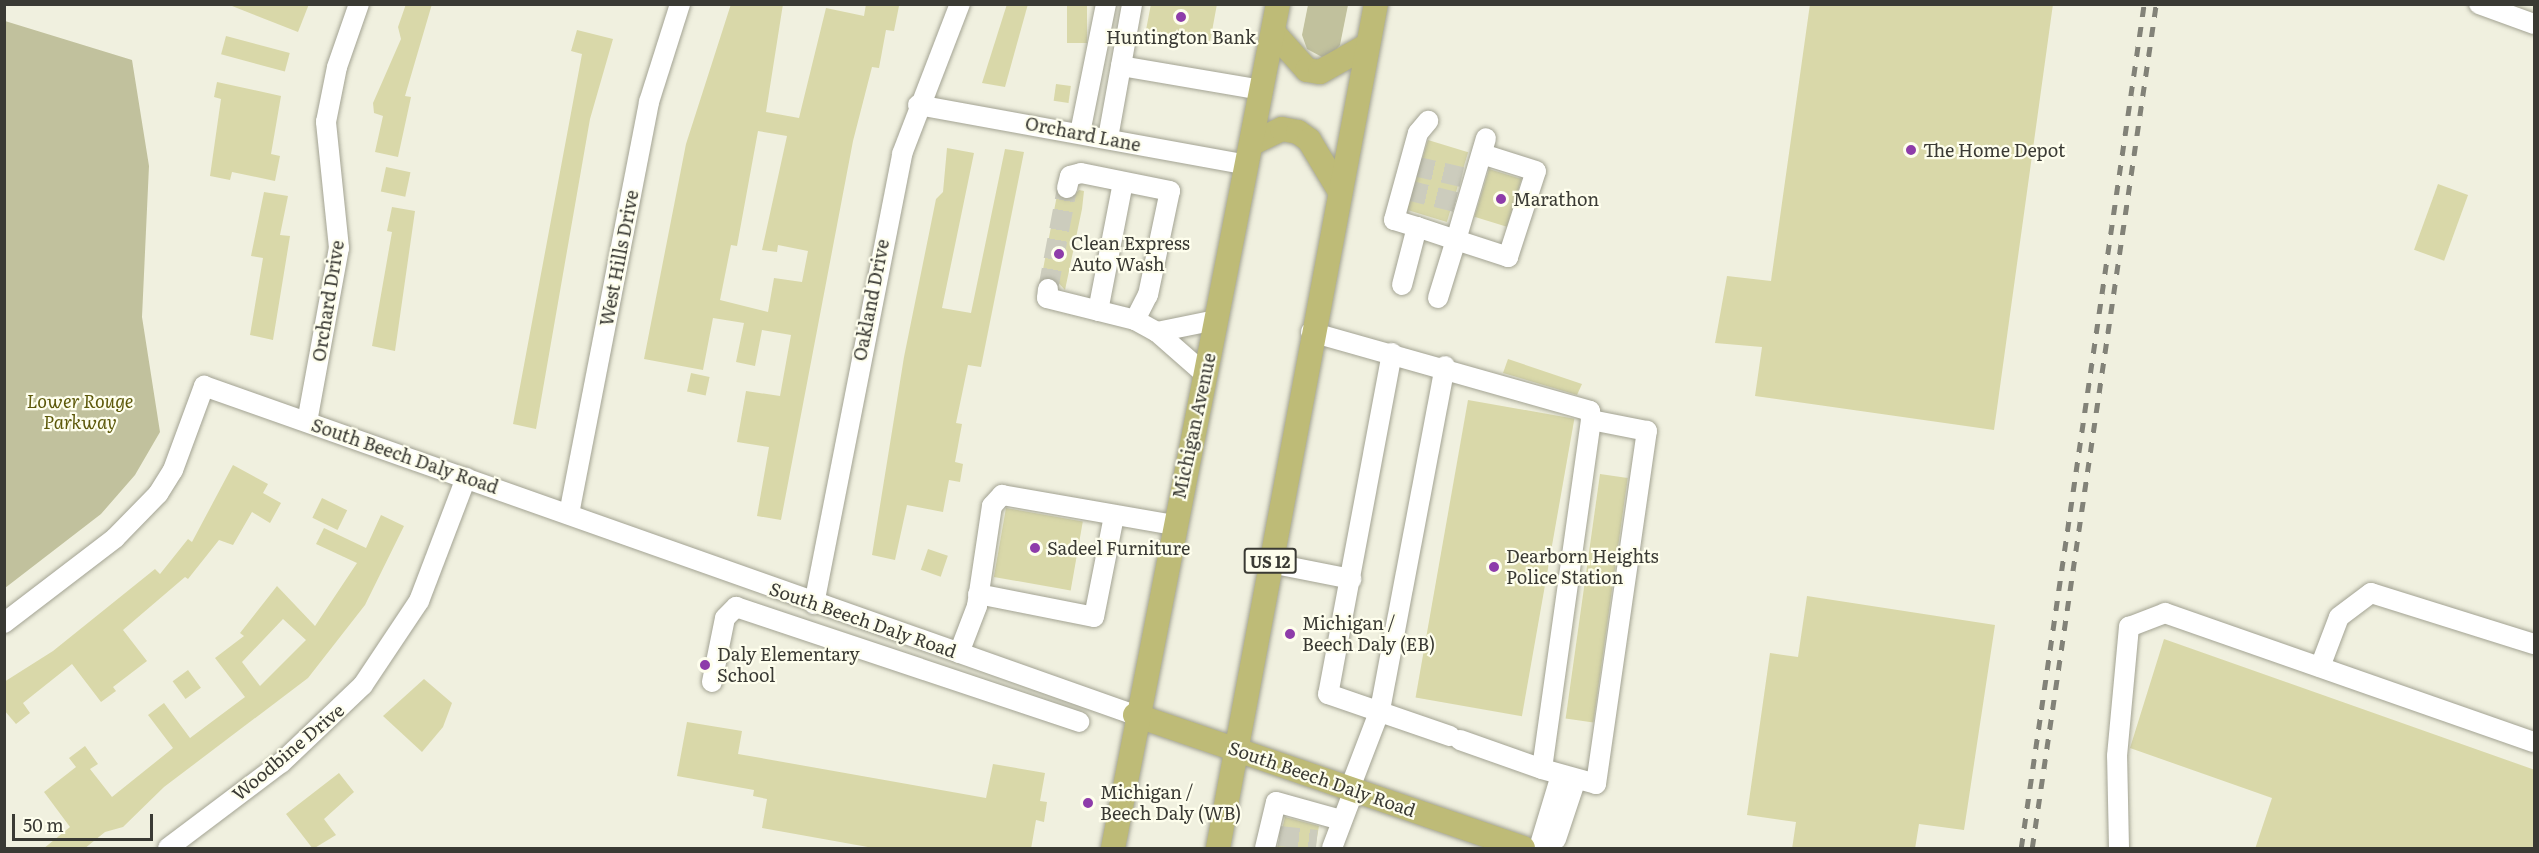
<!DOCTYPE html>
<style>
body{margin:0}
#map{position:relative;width:2539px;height:853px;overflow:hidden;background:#f0f0df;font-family:Literata,serif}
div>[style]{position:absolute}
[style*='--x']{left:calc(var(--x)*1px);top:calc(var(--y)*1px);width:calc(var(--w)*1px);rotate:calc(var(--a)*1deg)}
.green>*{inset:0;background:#c1c19d}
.building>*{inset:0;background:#d9d8a9;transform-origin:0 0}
.minor-tunnel>*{height:20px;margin-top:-10px;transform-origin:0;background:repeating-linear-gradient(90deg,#ccccbd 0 20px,transparent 0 30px)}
.roads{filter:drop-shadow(0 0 2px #a3a393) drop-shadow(0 0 2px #a3a393)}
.minor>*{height:20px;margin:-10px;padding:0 10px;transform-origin:10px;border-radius:10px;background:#fff}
.major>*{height:24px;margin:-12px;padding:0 12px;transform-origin:12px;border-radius:12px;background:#bebb77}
.rail>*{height:4.5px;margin-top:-2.25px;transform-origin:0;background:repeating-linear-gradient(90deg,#828278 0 10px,transparent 0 20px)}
.dots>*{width:16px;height:16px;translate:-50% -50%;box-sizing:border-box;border:3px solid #fefeed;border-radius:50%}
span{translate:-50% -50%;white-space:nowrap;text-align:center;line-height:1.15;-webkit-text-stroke:4.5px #fefeed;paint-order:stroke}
.shield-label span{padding:2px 4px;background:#fefeed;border:2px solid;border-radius:4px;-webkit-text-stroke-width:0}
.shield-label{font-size:16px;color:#3a3a34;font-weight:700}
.poi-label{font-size:18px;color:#3a3a34}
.left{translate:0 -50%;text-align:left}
.street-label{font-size:18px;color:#3a3a34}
.park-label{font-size:18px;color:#5d590b;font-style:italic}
.frame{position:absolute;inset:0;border:6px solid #3a3a34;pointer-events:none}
.scale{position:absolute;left:12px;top:814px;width:141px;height:27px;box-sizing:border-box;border:3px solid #3a3a34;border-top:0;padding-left:8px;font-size:18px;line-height:21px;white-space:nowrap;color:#3a3a34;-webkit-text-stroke:4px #fefeed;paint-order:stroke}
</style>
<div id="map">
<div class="green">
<div style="clip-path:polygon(1308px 5px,1348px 5px,1340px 45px,1332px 54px,1322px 57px,1307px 49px,1302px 35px)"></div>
<div style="clip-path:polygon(5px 21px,132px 60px,149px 166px,142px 317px,160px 432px,135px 475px,101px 514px,5px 588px)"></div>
</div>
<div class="building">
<div style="clip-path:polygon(227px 4px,309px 4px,298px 32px)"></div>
<div style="clip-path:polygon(406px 4px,432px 4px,405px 96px,411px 97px,398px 157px,375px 152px,383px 116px,374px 113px,373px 103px,401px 39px,398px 27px)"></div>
<div style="clip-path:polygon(evenodd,731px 4px,783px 4px,766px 112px,799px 118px,826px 8px,864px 16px,866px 4px,899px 6px,894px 31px,886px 30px,879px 68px,872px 67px,853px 141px,781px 520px,757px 516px,769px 447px,737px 442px,746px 391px,780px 396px,791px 335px,762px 330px,755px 366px,736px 362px,744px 323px,713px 318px,703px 370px,644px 359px,686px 144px,731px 4px,758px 131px,787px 136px,762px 250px,777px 252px,778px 245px,808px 251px,802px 282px,774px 278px,768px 312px,720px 300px,731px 245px,737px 246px,758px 131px)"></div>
<div style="clip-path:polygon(1007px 4px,1028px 4px,1005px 87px,982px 83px)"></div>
<div style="left:1067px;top:4px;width:20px;height:39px"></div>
<div style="clip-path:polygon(1151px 4px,1217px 4px,1210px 42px,1190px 38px,1189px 44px,1146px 30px)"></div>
<div style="clip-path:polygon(1810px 4px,2053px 4px,1994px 430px,1755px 396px,1762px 347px,1715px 343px,1727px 276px,1771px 281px)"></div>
<div style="clip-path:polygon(577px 30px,613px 39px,590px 119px,536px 429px,513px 424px,582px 54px,571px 51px)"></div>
<div style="left:226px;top:36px;width:66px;height:19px;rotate:15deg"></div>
<div style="clip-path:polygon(217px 82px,281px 96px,271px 154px,280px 156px,275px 181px,232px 172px,230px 180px,210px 176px,221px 99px,214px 97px)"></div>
<div style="left:1056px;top:84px;width:15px;height:17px;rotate:8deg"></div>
<div style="left:1428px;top:140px;width:42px;height:73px;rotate:17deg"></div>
<div style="clip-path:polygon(947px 148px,974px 153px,942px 308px,971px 313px,1005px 149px,1024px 152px,981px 367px,968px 365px,956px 423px,962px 424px,955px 462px,963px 464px,960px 482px,949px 480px,943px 512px,907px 505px,895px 560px,872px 555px,904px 357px,936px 199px,943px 192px)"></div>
<div style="left:386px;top:167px;width:25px;height:25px;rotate:12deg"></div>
<div style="left:1489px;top:169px;width:34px;height:50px;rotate:17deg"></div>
<div style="left:2438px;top:184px;width:32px;height:70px;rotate:20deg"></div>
<div style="clip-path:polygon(1079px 190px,1084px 191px,1082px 209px,1065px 290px,1055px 279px,1041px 280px,1057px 195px,1070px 200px)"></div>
<div style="clip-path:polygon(264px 192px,288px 196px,280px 235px,290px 236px,273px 340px,250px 335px,263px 258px,251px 256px)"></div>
<div style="clip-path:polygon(392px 207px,415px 211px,395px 351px,372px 346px,392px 232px,387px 231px)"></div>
<div style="clip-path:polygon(1508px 359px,1582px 384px,1577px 395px,1503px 373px)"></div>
<div style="left:691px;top:373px;width:19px;height:19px;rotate:12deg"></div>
<div style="left:1468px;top:400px;width:108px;height:302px;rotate:10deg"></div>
<div style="clip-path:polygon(233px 465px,268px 484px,263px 493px,281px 503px,270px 523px,252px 512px,233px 545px,219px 540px,188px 579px,185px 577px,123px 630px,147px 661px,113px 687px,116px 691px,101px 702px,72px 664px,23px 703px,30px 713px,16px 724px,4px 710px,4px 682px,53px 651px,155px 569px,160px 574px,188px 539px,192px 542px)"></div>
<div style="left:1600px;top:474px;width:28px;height:247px;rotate:8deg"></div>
<div style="left:322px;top:498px;width:28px;height:22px;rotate:26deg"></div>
<div style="left:1006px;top:508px;width:78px;height:70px;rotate:10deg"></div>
<div style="clip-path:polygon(evenodd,381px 515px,404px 526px,365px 605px,308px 678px,164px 787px,123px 827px,105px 832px,84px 849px,43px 849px,70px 827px,44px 792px,76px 767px,69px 758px,85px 746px,98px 764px,90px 769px,112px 797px,173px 748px,148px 715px,164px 703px,190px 738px,245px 697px,215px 658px,244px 636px,240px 633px,277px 586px,315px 626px,357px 563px,316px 544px,324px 528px,366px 548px,381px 515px,283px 619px,306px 640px,260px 686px,242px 662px,283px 619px)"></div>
<div style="left:928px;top:549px;width:21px;height:22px;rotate:19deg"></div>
<div style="clip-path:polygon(1807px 596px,1995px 625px,1964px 830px,1919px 824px,1915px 849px,1792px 849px,1796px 822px,1747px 815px,1770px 653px,1798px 657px)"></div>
<div style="clip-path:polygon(2164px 639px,2535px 770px,2535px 849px,2255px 849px,2272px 798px,2130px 748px)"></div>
<div style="left:188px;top:670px;width:22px;height:19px;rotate:54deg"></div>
<div style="clip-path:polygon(424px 679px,452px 703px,443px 727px,422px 752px,383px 716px)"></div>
<div style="clip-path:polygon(687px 722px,742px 731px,738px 754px,986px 798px,993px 764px,1045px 773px,1040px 801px,1047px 802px,1044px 822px,1036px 820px,1031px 849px,879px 849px,762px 828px,767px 799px,753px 796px,754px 790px,677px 776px)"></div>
<div style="clip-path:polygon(339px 773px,354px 792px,324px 819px,336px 835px,313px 849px,286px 814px)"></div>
<div style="clip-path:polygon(1285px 817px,1319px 826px,1315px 849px,1277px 849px)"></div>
</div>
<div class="minor-tunnel">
<div style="--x:1414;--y:166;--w:49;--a:12.9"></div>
<div style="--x:1407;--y:190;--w:50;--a:13.8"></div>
<div style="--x:1048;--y:289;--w:103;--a:-79.3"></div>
<div style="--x:1279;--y:836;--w:38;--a:6"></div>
</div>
<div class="roads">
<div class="minor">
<div style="--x:2479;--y:4;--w:59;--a:20"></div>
<div style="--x:1121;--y:66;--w:142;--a:9.7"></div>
<div style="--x:918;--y:105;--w:334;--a:10.3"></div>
<div style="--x:1080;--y:133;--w:132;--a:-78.6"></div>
<div style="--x:1108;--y:138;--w:136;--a:-79.8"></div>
<div style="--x:1067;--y:188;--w:12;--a:-76"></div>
<div style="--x:1070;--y:176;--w:11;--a:-15"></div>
<div style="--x:1081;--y:173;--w:91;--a:11.4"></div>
<div style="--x:1417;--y:227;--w:41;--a:18.4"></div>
<div style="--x:1456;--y:240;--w:106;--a:-73.6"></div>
<div style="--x:1402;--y:285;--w:60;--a:-75.5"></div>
<div style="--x:1417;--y:227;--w:24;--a:-163"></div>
<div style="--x:1394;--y:220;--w:90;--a:-74.6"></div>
<div style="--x:1418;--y:133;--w:16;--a:-50"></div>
<div style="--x:1048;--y:289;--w:9;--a:96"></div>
<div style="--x:1047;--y:298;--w:91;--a:14"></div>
<div style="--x:1135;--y:320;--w:25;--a:29"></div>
<div style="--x:1157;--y:332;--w:64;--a:41.2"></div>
<div style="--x:1438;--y:298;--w:61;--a:-72.8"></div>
<div style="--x:1456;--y:240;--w:55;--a:18.1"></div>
<div style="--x:1508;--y:257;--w:90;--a:-72"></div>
<div style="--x:1536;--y:171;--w:57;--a:-162.5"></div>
<div style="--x:1098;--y:311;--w:131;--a:-79"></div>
<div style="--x:1135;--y:320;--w:28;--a:-63"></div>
<div style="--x:1148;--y:295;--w:106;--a:-78.1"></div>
<div style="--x:1157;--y:332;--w:60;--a:-11.5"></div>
<div style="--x:1311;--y:332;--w:290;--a:15.8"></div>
<div style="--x:1590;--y:411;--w:9;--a:84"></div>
<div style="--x:1392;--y:353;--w:347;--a:100.6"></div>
<div style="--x:1328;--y:694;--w:129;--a:19"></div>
<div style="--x:307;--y:422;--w:177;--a:-79.6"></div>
<div style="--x:339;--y:248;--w:127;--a:-95.9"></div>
<div style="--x:326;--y:122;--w:56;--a:-78.7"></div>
<div style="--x:337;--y:67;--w:67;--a:-70.8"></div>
<div style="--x:569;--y:514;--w:420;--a:-79"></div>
<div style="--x:649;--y:102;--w:103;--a:-72.4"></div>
<div style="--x:1270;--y:563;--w:83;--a:11.2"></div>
<div style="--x:978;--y:594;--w:118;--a:11.2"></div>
<div style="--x:1094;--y:617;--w:103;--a:-78.8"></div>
<div style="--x:814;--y:604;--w:459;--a:-78.9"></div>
<div style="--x:902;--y:154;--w:161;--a:-68.9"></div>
<div style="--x:4;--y:623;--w:140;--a:-37.4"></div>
<div style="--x:115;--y:538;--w:62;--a:-45.7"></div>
<div style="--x:158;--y:494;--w:28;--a:-58"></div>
<div style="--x:173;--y:470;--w:90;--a:-69.7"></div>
<div style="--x:204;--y:386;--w:987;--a:19.46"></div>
<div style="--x:959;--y:653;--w:50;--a:-69"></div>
<div style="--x:977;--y:606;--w:101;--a:-81.5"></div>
<div style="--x:992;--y:506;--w:15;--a:-48"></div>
<div style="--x:1002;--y:495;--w:175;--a:9.9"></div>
<div style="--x:2320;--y:667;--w:53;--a:-69.2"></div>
<div style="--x:2339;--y:617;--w:40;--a:-37"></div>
<div style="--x:2371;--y:593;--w:171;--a:17.4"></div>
<div style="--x:712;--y:682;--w:65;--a:-78.5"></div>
<div style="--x:725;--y:618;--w:16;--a:-45"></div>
<div style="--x:736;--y:607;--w:362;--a:18.5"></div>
<div style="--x:1460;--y:740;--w:87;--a:19.5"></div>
<div style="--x:1542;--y:769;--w:56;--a:15.5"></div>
<div style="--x:1596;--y:784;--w:357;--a:-81.8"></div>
<div style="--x:1647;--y:431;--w:57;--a:-168.9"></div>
<div style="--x:1591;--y:420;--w:352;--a:98"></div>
<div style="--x:1350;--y:788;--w:84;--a:-69"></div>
<div style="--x:1380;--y:710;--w:350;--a:-79.3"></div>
<div style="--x:1556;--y:839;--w:63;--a:-71.6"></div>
<div style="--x:168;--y:848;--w:141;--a:-37"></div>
<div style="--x:281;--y:763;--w:113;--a:-43.6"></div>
<div style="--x:363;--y:685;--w:101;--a:-56.3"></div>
<div style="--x:419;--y:601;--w:132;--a:-69.1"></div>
<div style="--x:1265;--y:848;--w:47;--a:-76.6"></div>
<div style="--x:1276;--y:802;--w:67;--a:15.5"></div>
<div style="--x:1332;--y:848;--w:62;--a:-69.2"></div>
<div style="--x:1539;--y:848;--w:76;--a:-73.2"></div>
<div style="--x:2119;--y:848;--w:92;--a:-91.2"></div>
<div style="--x:2117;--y:756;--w:130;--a:-84.7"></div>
<div style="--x:2129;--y:627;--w:39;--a:-21"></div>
<div style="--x:2165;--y:613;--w:391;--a:19.3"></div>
</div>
<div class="major">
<div style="--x:1273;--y:32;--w:51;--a:48.2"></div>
<div style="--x:1307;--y:70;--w:13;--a:9"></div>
<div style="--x:1320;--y:72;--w:55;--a:-29.4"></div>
<div style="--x:1251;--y:144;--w:34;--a:-26"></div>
<div style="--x:1282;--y:129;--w:16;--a:11"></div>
<div style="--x:1298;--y:132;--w:14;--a:36"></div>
<div style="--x:1309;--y:140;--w:58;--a:59"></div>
<div style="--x:1135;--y:715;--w:410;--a:18.9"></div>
<div style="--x:1113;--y:848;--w:860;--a:-78.94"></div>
<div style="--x:1218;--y:848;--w:859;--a:-79.4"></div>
</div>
</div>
<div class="rail">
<div style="--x:2021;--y:848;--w:853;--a:-81.71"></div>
<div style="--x:2032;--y:848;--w:853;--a:-81.64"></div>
</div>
<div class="dots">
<div style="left:1181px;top:17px;background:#8e3caa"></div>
<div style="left:1911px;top:150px;background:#8e3caa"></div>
<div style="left:1501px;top:199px;background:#8e3caa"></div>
<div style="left:1059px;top:254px;background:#8e3caa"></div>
<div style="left:1035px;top:548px;background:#8e3caa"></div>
<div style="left:1494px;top:567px;background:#8e3caa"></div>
<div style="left:1290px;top:634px;background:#8e3caa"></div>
<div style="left:705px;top:665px;background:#8e3caa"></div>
<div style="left:1088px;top:803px;background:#8e3caa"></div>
</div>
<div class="shield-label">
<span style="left:1270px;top:561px">US 12</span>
</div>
<div class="poi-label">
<span style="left:1181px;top:37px">Huntington Bank</span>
<span class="left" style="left:1923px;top:150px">The Home Depot</span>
<span class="left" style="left:1513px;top:199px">Marathon</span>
<span class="left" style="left:1071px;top:254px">Clean Express<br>Auto Wash</span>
<span class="left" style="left:1047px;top:548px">Sadeel Furniture</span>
<span class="left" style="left:1506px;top:567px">Dearborn Heights<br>Police Station</span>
<span class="left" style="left:1302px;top:634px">Michigan /<br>Beech Daly (EB)</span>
<span class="left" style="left:717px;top:665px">Daly Elementary<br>School</span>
<span class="left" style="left:1100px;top:803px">Michigan /<br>Beech Daly (WB)</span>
</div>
<div class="street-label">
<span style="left:1083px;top:134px;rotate:11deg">Orchard Lane</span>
<span style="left:619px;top:258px;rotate:-79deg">West Hills Drive</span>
<span style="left:871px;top:300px;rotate:-79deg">Oakland Drive</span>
<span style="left:328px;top:301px;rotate:-81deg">Orchard Drive</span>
<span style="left:1194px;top:426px;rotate:-78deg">Michigan Avenue</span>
<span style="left:405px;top:456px;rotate:19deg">South Beech Daly Road</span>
<span style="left:863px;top:620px;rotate:19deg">South Beech Daly Road</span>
<span style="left:288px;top:752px;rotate:-40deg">Woodbine Drive</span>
<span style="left:1322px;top:779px;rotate:19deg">South Beech Daly Road</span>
</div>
<div class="park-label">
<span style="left:80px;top:412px">Lower Rouge<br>Parkway</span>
</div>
<div class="frame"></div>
<div class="scale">50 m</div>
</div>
